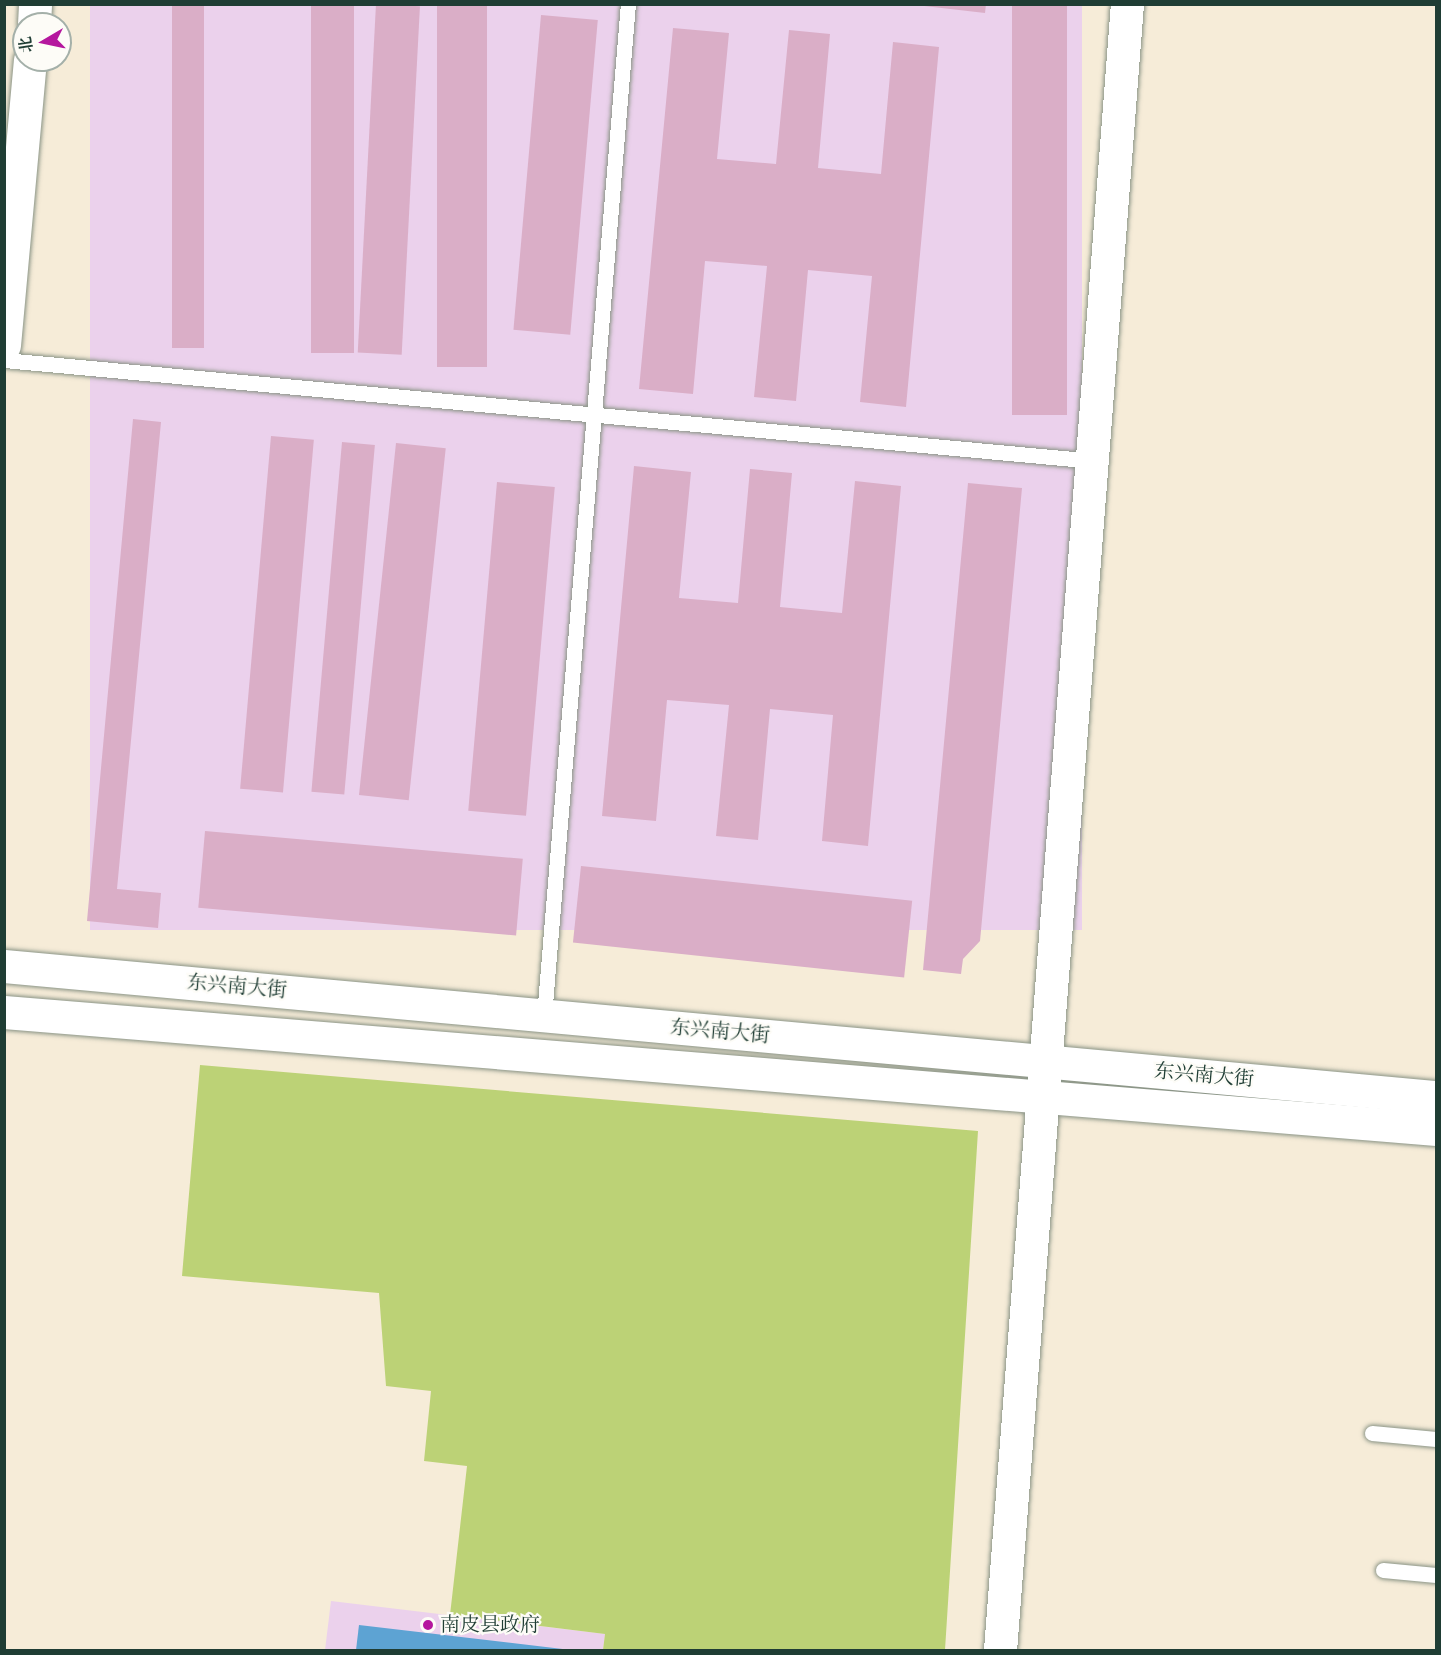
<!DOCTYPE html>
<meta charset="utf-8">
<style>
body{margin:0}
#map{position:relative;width:1441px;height:1655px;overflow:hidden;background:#f6ecd8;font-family:"Libre Bodoni","Noto Serif SC",serif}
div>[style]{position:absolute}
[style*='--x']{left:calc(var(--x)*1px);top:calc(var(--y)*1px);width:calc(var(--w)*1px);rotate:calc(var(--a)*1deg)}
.built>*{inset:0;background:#ebd1ec;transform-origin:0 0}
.green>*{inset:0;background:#bcd276}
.water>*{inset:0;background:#5da3d3}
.building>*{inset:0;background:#daaec7;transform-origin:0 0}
.roads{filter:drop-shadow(0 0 2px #8a9486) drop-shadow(0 0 2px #8a9486)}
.service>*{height:15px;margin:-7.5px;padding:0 7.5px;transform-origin:7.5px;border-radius:7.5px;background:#fff}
.tertiary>*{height:33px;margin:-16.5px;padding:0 16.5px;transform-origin:16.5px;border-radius:16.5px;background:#fff}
.secondary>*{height:33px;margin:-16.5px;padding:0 16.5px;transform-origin:16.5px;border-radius:16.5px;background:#fff}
.dots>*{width:16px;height:16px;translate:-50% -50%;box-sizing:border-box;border:3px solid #fdfcf7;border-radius:50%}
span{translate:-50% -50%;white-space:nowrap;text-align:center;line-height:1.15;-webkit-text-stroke:4.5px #fdfcf7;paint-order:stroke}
.street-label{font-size:20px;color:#1f3d34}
.poi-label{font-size:20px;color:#1f3d34}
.left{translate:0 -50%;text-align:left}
.frame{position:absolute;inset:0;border:6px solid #1f3d34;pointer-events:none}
.north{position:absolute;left:12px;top:12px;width:60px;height:60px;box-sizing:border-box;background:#fdfcf7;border:2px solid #a4b0a9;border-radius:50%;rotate:261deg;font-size:16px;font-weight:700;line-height:24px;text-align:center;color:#1f3d34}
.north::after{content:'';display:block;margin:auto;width:21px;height:27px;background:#b5179e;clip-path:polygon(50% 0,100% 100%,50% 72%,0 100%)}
</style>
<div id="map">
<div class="built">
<div style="left:90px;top:5px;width:992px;height:925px"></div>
<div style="clip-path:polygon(331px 1601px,605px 1634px,603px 1650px,325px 1650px)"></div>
</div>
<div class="green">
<div style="clip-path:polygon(200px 1065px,978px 1131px,945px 1650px,603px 1650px,605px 1634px,450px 1615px,467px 1466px,424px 1461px,431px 1391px,386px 1386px,379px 1293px,182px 1276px)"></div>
</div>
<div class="water">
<div style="clip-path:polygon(359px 1625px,571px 1650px,356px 1650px)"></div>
</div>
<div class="building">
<div style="left:172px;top:4px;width:32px;height:344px"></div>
<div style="left:311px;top:4px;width:43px;height:349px"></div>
<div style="left:376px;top:4px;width:44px;height:349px;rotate:3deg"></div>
<div style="left:437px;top:4px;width:50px;height:363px"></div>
<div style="clip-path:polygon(907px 4px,986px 4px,985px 13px)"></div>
<div style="left:1012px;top:4px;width:55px;height:411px"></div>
<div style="left:541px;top:15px;width:57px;height:316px;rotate:5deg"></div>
<div style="clip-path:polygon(673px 28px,729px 33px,717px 159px,776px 164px,789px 30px,830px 34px,818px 168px,881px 174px,893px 42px,939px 47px,906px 407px,860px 402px,872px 276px,808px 270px,796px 401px,754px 397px,767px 266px,705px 261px,693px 394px,639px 389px)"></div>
<div style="clip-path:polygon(133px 419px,161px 422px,117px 889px,161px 893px,158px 928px,87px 921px)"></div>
<div style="left:271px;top:436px;width:43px;height:354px;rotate:5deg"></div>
<div style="left:342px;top:442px;width:33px;height:351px;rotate:5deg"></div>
<div style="left:396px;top:443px;width:50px;height:354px;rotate:6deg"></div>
<div style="clip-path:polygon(634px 466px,691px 472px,679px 598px,738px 603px,750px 469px,792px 473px,780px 607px,842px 613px,855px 481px,901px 486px,868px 846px,822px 841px,833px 715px,770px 709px,758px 840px,716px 836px,729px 705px,667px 700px,656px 821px,602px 816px)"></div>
<div style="left:497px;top:482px;width:58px;height:330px;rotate:5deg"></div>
<div style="clip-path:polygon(968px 483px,1022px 488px,980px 941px,963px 959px,961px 974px,923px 970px)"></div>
<div style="left:205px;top:831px;width:319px;height:77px;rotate:5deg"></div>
<div style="left:581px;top:866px;width:333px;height:77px;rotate:6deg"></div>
</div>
<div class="roads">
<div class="service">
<div style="--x:4;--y:360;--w:1096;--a:5.29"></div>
<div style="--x:544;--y:1016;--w:1015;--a:-85.26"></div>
<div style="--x:1372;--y:1433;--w:64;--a:5.4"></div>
<div style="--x:1383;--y:1570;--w:53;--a:5.4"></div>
</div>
<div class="tertiary">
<div style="--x:4;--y:966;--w:1438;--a:5.23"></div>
<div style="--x:4;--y:1012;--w:1437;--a:4.67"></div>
<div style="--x:1000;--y:1650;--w:1651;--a:-85.59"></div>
</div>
<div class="secondary">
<div style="--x:34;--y:24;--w:20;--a:-87"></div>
<div style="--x:4;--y:345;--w:286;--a:-84.8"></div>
</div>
</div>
<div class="dots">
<div style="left:428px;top:1625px;background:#b5179e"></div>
</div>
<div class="street-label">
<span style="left:237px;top:987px;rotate:5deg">东兴南大街</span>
<span style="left:720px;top:1032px;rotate:5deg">东兴南大街</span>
<span style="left:1204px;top:1076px;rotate:5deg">东兴南大街</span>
</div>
<div class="poi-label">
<span class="left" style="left:440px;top:1625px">南皮县政府</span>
</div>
<div class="frame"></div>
<div class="north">北</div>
</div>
